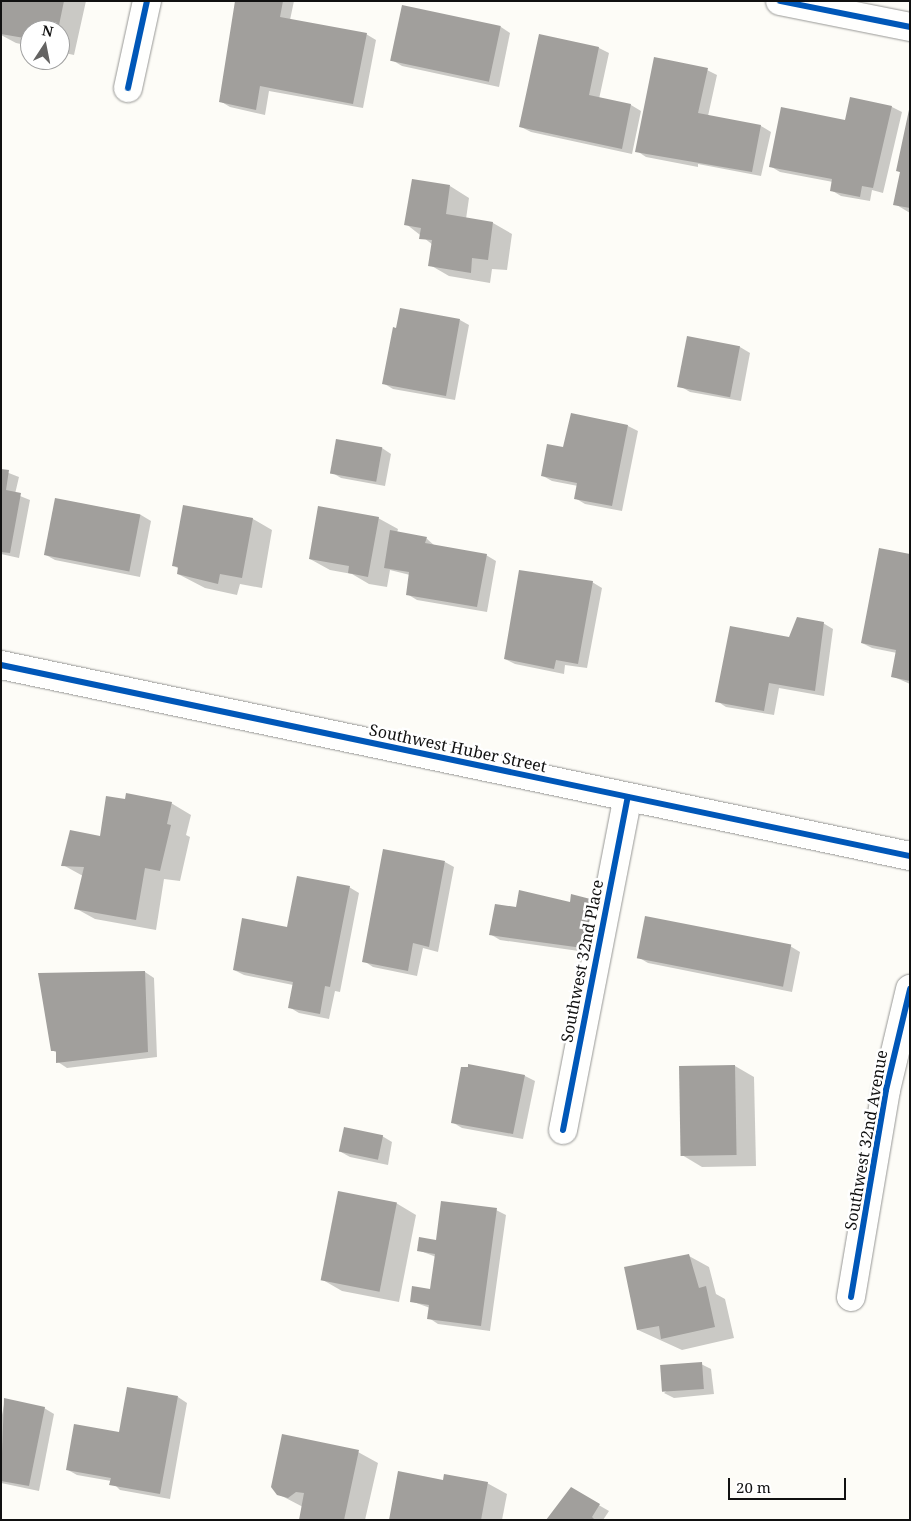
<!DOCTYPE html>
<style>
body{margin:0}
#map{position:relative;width:911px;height:1521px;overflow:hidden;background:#fdfcf7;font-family:"Noto Serif",serif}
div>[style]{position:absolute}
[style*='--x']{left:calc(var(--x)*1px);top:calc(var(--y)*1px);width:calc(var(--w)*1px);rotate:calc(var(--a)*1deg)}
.shadow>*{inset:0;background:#0003}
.building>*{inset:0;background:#a19f9c;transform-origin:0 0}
.roads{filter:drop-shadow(0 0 1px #979795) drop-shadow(0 0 1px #979795)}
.minor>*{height:28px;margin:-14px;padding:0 14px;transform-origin:14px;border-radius:14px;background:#fffffe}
.cycleway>*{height:6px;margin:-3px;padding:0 3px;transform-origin:3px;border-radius:3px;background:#0057b8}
span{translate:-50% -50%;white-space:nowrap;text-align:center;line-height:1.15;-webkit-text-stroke:5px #fff;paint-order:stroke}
.street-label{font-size:16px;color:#111}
.frame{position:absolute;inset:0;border:2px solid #111;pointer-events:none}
.north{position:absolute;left:20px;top:20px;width:50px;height:50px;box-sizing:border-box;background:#fff;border:1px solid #a0a0a0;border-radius:50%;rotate:11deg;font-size:14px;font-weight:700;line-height:20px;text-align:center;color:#111}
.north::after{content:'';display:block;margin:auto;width:18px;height:22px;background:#646362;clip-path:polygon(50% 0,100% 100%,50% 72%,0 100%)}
.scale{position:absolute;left:728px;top:1478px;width:118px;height:22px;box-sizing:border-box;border:2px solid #111;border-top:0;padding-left:6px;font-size:15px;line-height:18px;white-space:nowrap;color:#111;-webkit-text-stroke:4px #fff;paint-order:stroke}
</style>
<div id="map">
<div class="shadow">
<div style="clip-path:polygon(3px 1px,86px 1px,74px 55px,60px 52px,60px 30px,30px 30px,30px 46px,16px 43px,1px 35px)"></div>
<div style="clip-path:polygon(237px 1px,294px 1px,290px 20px,366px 34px,376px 40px,363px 108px,269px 91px,265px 115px,230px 107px,220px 101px)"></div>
<div style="clip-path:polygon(501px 27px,510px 33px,499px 87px,402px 66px,392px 60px)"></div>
<div style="clip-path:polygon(540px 35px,599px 48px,609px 53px,599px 99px,631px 105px,641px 111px,632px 154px,531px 132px,521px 127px)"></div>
<div style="clip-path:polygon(707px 70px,717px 75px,708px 116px,761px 126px,771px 132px,761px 176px,698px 164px,698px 167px,646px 157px,637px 151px)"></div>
<div style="clip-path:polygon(851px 98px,892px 107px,902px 112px,883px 193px,872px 190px,870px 201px,841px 196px,831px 190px,833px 182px,780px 172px,770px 166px,846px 121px)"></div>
<div style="clip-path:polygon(910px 109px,910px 213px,895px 204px,901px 173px,897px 170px)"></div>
<div style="clip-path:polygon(450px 186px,469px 198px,466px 219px,493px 223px,512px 234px,507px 270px,492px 269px,490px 283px,449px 276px,430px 265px,433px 245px,406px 224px)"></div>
<div style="clip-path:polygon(460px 320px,469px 325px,455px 400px,393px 389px,383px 383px)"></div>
<div style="clip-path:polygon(688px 337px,740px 347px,750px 353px,741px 401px,690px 392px,680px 386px)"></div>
<div style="clip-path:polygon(572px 414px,628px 426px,638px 431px,622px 511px,585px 504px,575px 498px,578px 486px,552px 481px,543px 476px,564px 448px)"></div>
<div style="clip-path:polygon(382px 448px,391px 454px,385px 486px,341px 478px,331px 472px)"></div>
<div style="clip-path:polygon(1px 470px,19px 477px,15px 494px,30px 500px,19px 558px,1px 554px)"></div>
<div style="clip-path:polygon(56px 499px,141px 515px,151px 521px,140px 577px,55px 560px,46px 555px)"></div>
<div style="clip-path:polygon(184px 506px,253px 519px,272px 530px,262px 588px,240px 584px,237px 595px,205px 588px,178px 574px,179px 569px,173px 565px)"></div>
<div style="clip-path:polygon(378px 518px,398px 529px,397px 533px,426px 538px,435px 546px,486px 555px,496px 561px,487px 612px,417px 600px,407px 594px,410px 575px,390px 570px,387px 587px,369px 584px,352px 574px,330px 570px,310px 559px)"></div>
<div style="clip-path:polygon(910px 555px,910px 684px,892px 676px,897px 653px,872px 648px,862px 643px)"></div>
<div style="clip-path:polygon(592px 582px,602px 588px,587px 668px,565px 665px,564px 674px,515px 664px,505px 659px)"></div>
<div style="clip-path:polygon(823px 623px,833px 629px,824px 696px,779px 688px,774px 715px,726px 707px,717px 701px,789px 638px)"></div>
<div style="clip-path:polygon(126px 800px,171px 803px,191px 815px,186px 835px,190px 837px,180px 881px,164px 879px,156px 930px,95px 919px,75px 908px,83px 876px,63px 865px,101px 837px)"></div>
<div style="clip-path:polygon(445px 862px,454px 867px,438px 952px,423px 948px,417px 976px,373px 967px,364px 961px)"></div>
<div style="clip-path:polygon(349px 887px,359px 893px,340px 992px,335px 991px,329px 1019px,299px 1013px,289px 1007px,293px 985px,244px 975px,234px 970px)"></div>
<div style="clip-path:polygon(496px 905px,600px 954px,500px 940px,490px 934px)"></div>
<div style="clip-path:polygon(790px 946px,800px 952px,792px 992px,648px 963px,638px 957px)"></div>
<div style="clip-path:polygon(145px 972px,154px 978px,157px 1057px,67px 1068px,58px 1062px,57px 1053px,52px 1050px)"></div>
<div style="clip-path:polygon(469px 1066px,525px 1076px,535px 1081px,523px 1139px,462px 1128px,452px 1122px)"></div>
<div style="clip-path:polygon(735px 1066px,754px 1077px,756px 1166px,702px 1167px,682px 1155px)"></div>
<div style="clip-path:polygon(382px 1136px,392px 1142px,388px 1165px,350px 1157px,341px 1152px)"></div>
<div style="clip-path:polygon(396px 1203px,416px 1215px,399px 1302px,342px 1291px,323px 1280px)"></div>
<div style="clip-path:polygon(496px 1210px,506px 1215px,490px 1331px,438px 1324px,429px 1318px,430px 1308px,411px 1301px,431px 1290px,436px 1257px,418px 1250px)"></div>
<div style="clip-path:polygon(689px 1256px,709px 1267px,716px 1294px,725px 1299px,734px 1338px,682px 1350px,638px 1330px)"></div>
<div style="clip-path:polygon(701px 1364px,711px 1369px,714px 1394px,674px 1398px,664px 1393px)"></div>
<div style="clip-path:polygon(178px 1397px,187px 1403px,170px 1499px,120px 1490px,111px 1481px,77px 1475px,68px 1470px)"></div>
<div style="clip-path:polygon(5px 1400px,44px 1408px,54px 1414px,39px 1491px,1px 1483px,1px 1420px)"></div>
<div style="clip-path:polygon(358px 1452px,378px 1463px,365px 1520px,300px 1520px,303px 1507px,278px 1494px)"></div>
<div style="clip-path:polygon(445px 1481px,487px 1483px,507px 1494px,502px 1520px,390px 1520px)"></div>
<div style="clip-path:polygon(571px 1489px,609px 1511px,603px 1520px,548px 1520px)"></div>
</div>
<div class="building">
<div style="clip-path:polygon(2px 1px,64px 1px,58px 30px,30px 30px,30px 39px,1px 34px)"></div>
<div style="clip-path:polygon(235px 1px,283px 1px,280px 17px,367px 33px,353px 104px,260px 86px,256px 110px,219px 102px)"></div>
<div style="left:402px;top:5px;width:101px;height:57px;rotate:12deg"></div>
<div style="clip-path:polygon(539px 34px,599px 47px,589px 95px,631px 104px,622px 149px,519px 127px)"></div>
<div style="clip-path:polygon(654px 57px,708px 68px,698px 113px,761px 125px,752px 172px,635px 152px)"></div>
<div style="clip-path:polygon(850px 97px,892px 106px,873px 188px,862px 186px,860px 197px,830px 191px,832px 179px,769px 167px,781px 107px,845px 120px)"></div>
<div style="clip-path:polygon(910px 105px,910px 208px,893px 205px,900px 172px,896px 171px)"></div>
<div style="clip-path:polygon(412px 179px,450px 185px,446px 214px,493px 222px,488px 260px,472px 258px,471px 273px,428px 266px,432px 240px,419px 239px,421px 228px,404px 225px)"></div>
<div style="clip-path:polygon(400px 308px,460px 319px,446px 396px,382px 384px,393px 327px,396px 328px)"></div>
<div style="left:687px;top:336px;width:54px;height:52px;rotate:11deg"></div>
<div style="clip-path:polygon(571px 413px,628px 425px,612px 506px,574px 499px,577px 483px,541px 476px,547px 444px,563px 447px)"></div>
<div style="left:336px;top:439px;width:47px;height:35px;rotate:10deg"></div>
<div style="clip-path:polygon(1px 469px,9px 470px,6px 490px,21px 493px,10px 553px,1px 552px)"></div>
<div style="left:55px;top:498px;width:87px;height:58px;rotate:11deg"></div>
<div style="clip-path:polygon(183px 505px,253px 518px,242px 578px,220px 574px,218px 584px,177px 574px,178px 567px,172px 566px)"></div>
<div style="clip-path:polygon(318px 506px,379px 517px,368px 577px,348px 573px,349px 566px,309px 559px)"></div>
<div style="clip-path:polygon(390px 530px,427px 537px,425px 543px,487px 554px,477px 607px,406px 595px,409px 572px,384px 568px)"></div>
<div style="clip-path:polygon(879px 548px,910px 554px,910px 681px,891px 677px,896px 650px,861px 643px)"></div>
<div style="clip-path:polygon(519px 570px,593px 581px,578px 664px,556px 660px,554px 669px,504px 659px)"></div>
<div style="clip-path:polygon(797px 617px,824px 622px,815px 691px,769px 683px,764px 711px,715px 702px,730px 626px,789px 637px)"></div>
<div style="clip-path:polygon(126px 793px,172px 802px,167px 824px,171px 825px,160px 871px,145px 868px,136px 920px,74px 909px,84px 867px,61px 866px,70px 830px,100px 836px,106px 796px,125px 799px)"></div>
<div style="clip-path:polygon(383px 849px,445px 861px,429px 947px,413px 943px,408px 971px,362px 962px)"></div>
<div style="clip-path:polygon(297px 876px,350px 886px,330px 987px,325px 986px,320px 1014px,288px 1008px,293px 982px,233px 970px,242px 918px,287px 927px)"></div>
<div style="clip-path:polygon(519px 890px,570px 902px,571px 894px,598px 901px,590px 949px,489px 935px,495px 904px,516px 907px)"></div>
<div style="left:645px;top:916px;width:149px;height:43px;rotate:11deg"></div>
<div style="clip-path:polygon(145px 971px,148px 1052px,56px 1063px,56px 1051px,51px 1051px,38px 973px)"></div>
<div style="clip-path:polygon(468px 1064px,525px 1075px,513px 1134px,451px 1123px,461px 1067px,468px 1067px)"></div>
<div style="left:735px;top:1065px;width:90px;height:56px;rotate:89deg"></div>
<div style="left:344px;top:1127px;width:40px;height:25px;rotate:12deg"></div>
<div style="left:338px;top:1191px;width:60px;height:91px;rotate:11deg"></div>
<div style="clip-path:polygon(441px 1201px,497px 1208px,481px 1326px,427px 1319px,429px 1305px,410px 1302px,412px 1286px,430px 1289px,435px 1254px,417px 1251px,419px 1237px,436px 1240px)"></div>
<div style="clip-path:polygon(689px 1254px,699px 1288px,706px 1286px,715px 1327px,661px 1339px,659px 1326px,637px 1330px,624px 1267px)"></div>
<div style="left:702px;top:1362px;width:27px;height:42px;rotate:86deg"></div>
<div style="clip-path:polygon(127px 1387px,178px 1396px,160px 1494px,109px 1485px,111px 1478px,66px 1470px,74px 1424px,119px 1432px)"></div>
<div style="clip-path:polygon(4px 1398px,45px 1407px,29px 1486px,1px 1481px)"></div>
<div style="clip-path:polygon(282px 1434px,359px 1450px,344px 1520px,299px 1520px,304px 1493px,296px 1492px,288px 1498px,277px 1495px,271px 1487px)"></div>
<div style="clip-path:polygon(398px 1471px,443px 1480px,444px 1474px,488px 1482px,481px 1520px,389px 1520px)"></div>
<div style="clip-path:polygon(571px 1487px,600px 1504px,592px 1517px,595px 1520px,546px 1520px)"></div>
</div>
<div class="roads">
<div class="minor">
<div style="--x:780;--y:1;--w:133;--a:11.3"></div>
<div style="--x:128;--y:88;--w:89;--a:-77.7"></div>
<div style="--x:1;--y:665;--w:929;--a:11.87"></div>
<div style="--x:563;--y:1130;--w:339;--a:-79"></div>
<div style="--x:851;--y:1297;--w:210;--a:-80.4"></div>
<div style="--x:886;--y:1090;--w:104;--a:-76.6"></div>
</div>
</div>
<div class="cycleway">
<div style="--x:780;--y:1;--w:133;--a:11.3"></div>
<div style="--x:128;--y:88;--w:89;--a:-77.7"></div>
<div style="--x:1;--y:665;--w:929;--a:11.87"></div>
<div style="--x:563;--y:1130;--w:339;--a:-79"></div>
<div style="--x:851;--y:1297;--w:210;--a:-80.4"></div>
<div style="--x:886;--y:1090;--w:104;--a:-76.6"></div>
</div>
<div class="street-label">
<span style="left:458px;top:748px;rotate:12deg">Southwest Huber Street</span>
<span style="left:582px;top:961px;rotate:-79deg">Southwest 32nd Place</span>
<span style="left:866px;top:1140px;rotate:-80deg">Southwest 32nd Avenue</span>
</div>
<div class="frame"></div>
<div class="north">N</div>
<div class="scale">20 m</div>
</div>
